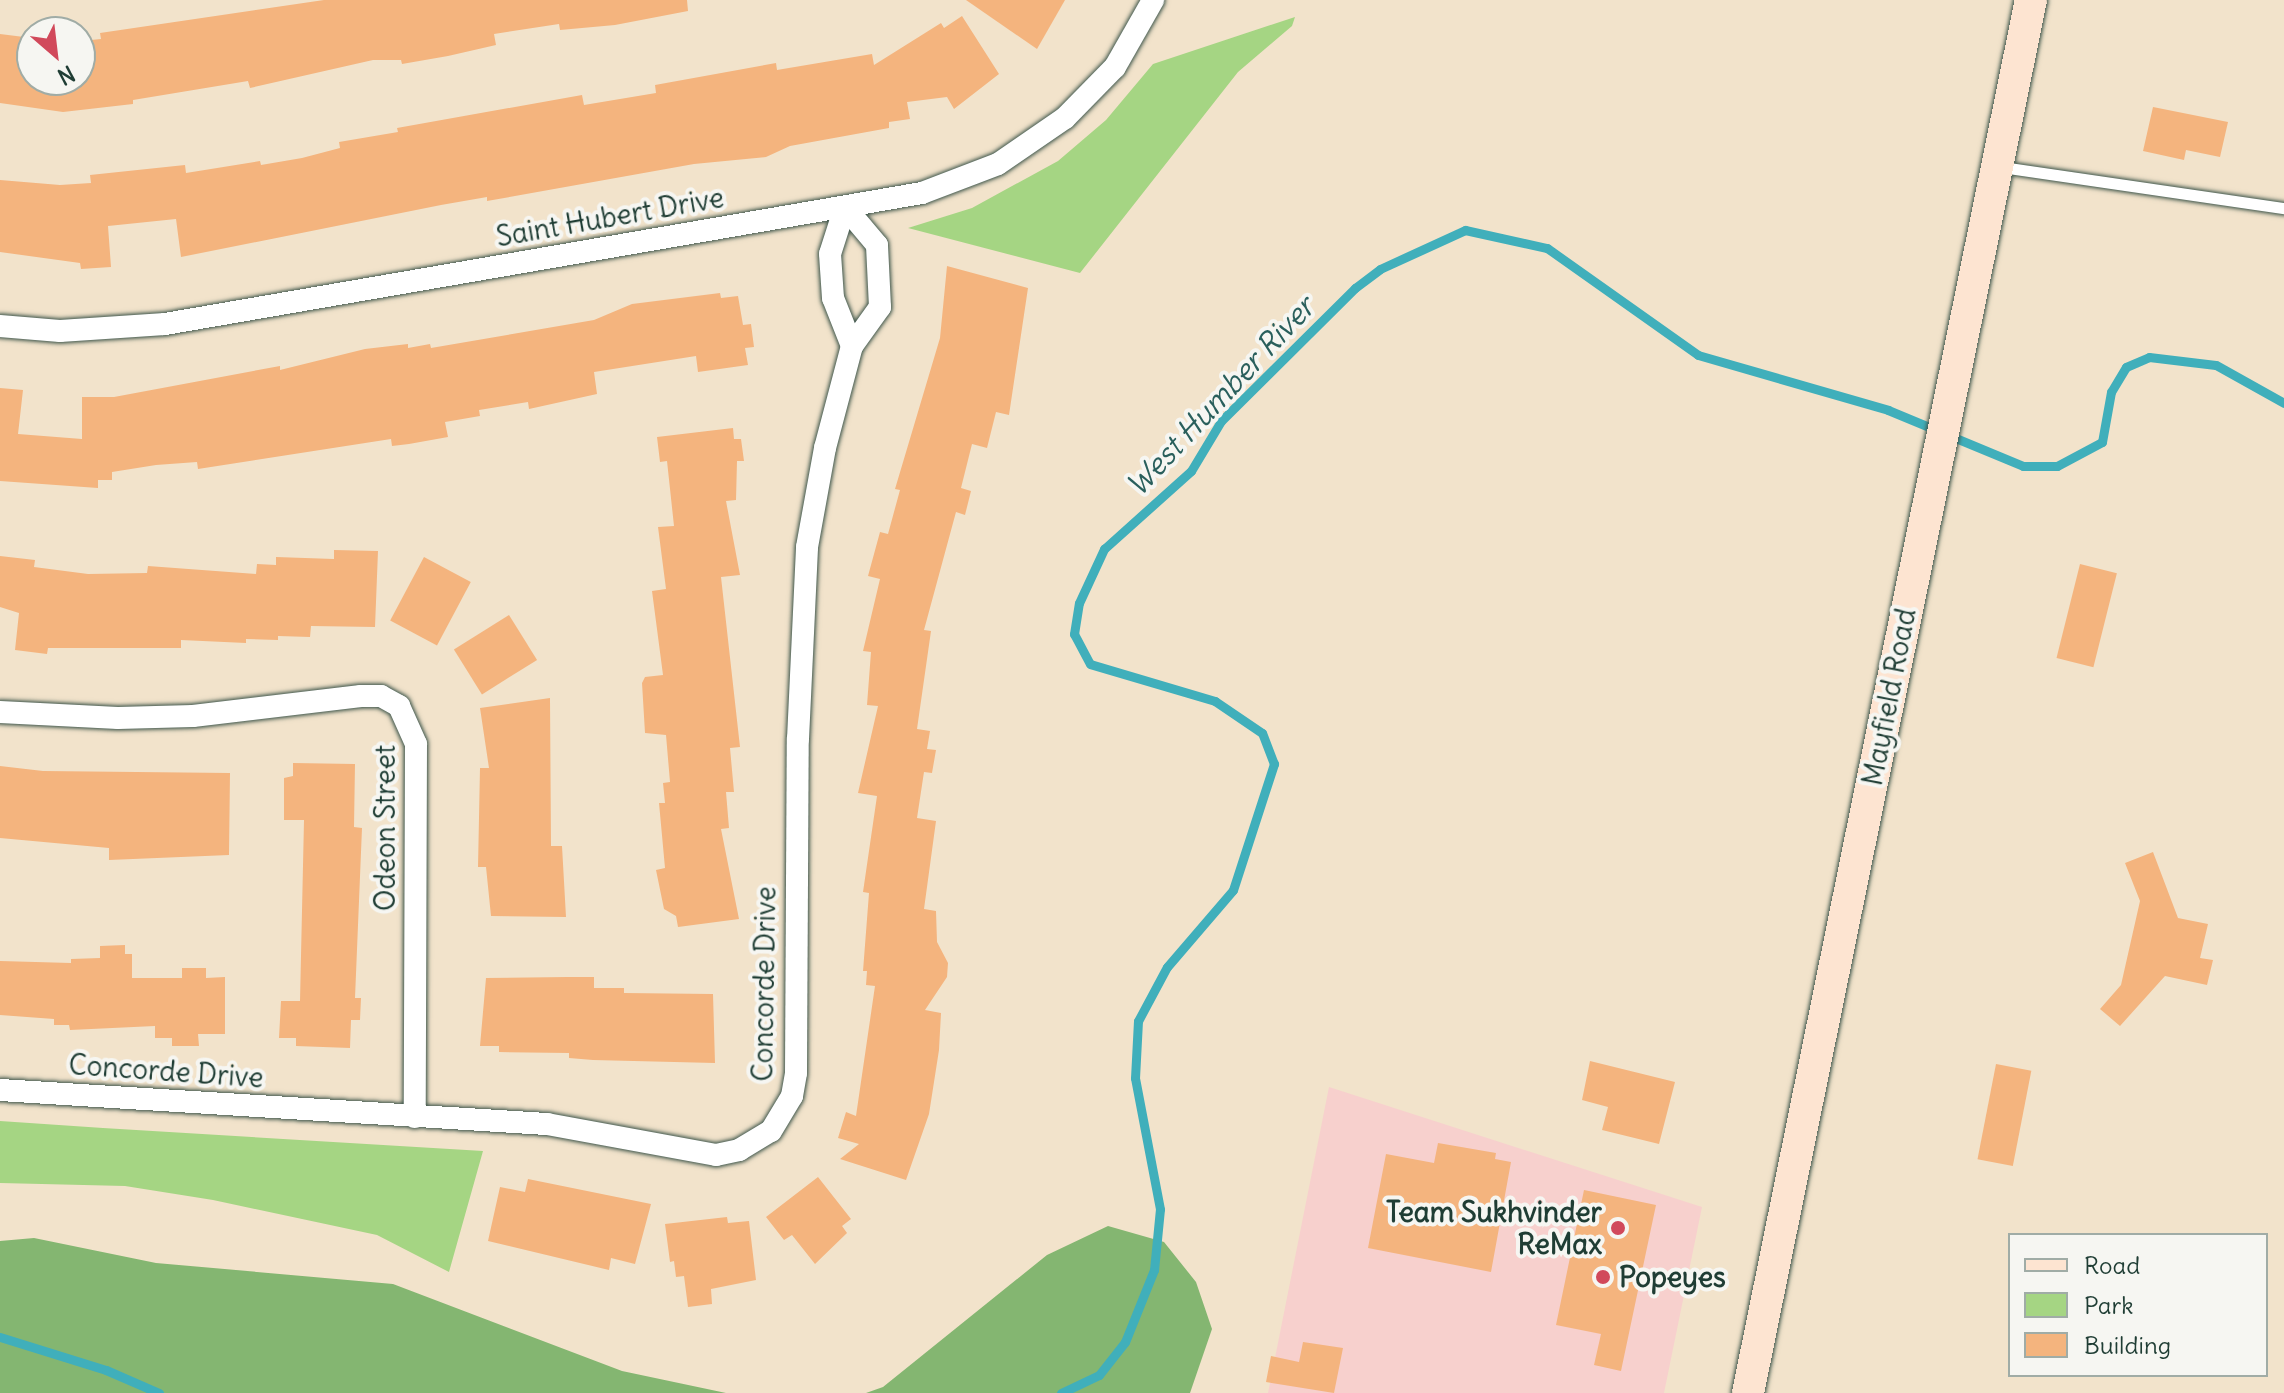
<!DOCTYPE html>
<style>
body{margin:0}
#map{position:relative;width:2284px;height:1393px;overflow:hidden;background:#f2e3cb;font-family:Delius,sans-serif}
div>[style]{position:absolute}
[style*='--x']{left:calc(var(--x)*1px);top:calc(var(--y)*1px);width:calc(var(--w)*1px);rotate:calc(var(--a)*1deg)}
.built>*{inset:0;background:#f7d0cd}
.green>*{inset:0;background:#a5d583}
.forest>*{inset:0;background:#84b671}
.stream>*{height:9px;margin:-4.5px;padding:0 4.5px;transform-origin:4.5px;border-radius:4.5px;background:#40afbb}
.building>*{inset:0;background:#f4b47e;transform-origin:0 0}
.roads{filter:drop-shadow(0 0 2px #3f564b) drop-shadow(0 0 2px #3f564b)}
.lane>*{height:11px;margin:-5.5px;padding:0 5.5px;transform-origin:5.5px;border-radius:5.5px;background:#fff}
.street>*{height:22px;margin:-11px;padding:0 11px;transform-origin:11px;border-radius:11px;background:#fff}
.secondary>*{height:32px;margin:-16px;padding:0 16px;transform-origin:16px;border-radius:16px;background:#fde4d1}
.dots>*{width:22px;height:22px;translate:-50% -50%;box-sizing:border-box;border:4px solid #f6f6f2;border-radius:50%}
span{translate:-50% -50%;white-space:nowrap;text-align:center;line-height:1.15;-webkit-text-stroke:8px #f6f6f2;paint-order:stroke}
.street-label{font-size:28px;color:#1f3d34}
.poi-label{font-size:28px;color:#1f3d34;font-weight:700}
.right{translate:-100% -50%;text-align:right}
.left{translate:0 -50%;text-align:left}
.water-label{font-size:30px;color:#295f5c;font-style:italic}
.legend{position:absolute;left:2008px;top:1233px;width:260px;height:144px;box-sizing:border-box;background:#f6f6f2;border:2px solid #a0aca6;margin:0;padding:10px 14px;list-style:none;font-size:24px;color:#1f3d34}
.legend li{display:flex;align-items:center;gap:16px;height:40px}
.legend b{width:40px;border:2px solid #a0aca6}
.north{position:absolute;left:16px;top:16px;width:80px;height:80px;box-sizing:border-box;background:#f6f6f2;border:2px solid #a0aca6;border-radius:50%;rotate:152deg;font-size:22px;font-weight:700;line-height:32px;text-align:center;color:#1f3d34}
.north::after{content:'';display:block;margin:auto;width:28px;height:36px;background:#d1495b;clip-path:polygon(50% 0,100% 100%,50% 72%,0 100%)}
</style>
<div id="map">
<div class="built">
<div style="clip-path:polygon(1329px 1087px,1702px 1207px,1664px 1393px,1268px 1393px)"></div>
</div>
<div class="green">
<div style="clip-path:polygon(1295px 17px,1292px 26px,1238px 72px,1080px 273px,908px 228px,972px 208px,1058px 161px,1106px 120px,1153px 64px)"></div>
<div style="clip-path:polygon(0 1121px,103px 1128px,483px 1151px,449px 1272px,377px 1235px,213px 1200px,125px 1186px,0 1183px)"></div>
</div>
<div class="forest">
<div style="clip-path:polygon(1108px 1226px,1164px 1242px,1196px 1282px,1212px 1329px,1190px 1393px,866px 1393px,883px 1387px,1047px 1255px)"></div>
<div style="clip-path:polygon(34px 1238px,156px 1263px,393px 1284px,622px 1371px,726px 1393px,0 1393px,0 1241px)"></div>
</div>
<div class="stream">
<div style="--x:0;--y:1337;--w:111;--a:17.3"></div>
<div style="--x:106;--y:1370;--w:58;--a:23.5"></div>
<div style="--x:1061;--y:1393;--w:42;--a:-25.3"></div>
<div style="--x:1099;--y:1375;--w:42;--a:-51.8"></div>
<div style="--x:1125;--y:1342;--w:78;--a:-68.1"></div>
<div style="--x:1154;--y:1270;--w:61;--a:-84.4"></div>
<div style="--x:1160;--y:1209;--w:133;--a:-100.8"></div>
<div style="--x:1135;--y:1078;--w:57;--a:-87"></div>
<div style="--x:1138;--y:1021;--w:61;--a:-61.8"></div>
<div style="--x:1167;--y:967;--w:101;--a:-49.4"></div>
<div style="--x:1233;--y:890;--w:133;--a:-72"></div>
<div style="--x:1274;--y:764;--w:33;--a:-111"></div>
<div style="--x:1262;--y:733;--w:57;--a:-145.8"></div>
<div style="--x:1215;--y:701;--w:130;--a:-163.5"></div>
<div style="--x:1090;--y:664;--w:34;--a:-118"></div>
<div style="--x:1074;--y:634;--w:31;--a:-81"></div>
<div style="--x:1079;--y:603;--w:60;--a:-65.2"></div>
<div style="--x:1104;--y:549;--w:117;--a:-41.9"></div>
<div style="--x:1191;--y:471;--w:58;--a:-59"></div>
<div style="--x:1221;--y:421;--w:189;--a:-44.8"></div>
<div style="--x:1355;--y:288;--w:31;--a:-37"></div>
<div style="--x:1380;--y:269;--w:94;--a:-24.6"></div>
<div style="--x:1465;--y:230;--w:84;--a:12.4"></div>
<div style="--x:1547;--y:248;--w:185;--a:35.3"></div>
<div style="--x:1698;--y:355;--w:198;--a:16.1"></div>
<div style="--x:1888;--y:410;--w:146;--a:22.5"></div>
<div style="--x:2023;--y:466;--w:34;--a:0"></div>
<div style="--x:2057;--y:466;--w:51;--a:-28.1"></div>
<div style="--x:2102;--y:442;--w:51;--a:-79.8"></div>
<div style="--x:2111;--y:392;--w:29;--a:-59"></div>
<div style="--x:2126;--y:367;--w:25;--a:-23"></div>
<div style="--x:2149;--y:357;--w:67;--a:6.8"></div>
<div style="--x:2216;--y:365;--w:78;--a:29.2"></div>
</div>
<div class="building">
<div style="clip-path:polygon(324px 0,687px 0,688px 11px,615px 25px,560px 30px,559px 24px,494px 34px,496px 45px,448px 56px,402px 64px,401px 60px,373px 60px,250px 88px,248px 81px,133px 100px,133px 104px,63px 112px,0 103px,0 34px,32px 38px,32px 80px,85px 80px,81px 41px,101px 39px,100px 33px)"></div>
<div style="clip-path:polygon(966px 0,1065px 0,1037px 49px)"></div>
<div style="clip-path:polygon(962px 16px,999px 74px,954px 109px,947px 97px,907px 102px,910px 119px,889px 122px,889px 128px,790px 146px,766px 157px,694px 164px,487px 201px,487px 197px,441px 205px,181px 257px,176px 219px,108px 226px,111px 267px,81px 269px,80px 263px,0 252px,0 180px,60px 185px,91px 183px,90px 175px,185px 165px,186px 173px,260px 161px,261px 165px,302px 158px,340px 148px,339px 142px,398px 132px,397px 128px,582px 95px,584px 105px,656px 93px,655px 85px,776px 63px,777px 70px,872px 54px,874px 65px,941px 23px,944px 28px)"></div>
<div style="clip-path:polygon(2153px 107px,2228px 122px,2220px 157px,2186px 150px,2184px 160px,2143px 151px)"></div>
<div style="clip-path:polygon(947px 266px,1028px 288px,1009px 415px,996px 412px,987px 448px,972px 444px,961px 488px,971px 491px,965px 515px,956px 512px,924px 630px,931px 631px,917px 729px,930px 731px,927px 749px,936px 750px,932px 773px,924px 772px,917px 818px,936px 821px,924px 909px,936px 911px,937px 942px,948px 963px,947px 977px,925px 1010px,941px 1013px,939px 1050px,929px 1114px,906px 1180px,840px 1159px,859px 1144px,838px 1138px,846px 1112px,856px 1116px,875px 986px,866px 985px,867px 971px,863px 971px,869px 893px,863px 892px,877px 796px,858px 793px,878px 706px,867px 705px,871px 652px,863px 651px,880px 579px,868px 576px,880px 532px,888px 534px,900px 490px,895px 489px,940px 338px)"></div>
<div style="clip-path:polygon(720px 293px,721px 298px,738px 296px,743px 325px,751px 324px,754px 347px,745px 348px,748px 365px,698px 372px,696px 356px,594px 372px,597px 394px,529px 409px,528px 402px,479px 410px,480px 416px,445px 422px,448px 437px,409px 444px,392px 446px,391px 439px,198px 469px,197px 462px,156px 465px,112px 472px,112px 480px,98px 480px,98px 488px,0 481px,0 388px,23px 390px,18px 434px,82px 439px,82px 397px,114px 397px,280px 366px,280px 370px,365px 349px,408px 344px,408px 348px,430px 344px,431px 348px,594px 320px,632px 304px)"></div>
<div style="clip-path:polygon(733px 428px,734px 439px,741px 439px,744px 461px,737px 461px,736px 500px,726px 501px,740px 575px,721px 577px,740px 747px,730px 748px,734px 792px,726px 792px,729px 828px,721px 829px,739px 919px,678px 927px,676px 916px,664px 909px,656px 870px,665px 868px,659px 803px,665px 803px,663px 783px,670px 782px,666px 735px,645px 733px,642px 683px,645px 677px,663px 675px,652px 591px,666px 589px,658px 527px,674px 526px,667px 461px,660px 462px,657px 437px)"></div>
<div style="clip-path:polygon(334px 550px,378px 551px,375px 627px,311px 626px,310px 637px,278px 636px,278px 640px,246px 639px,246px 643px,181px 640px,181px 648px,48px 648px,47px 654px,15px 650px,19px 613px,0 607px,0 556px,35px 560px,34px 567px,88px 574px,147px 573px,148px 566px,256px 574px,257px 564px,276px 565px,276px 557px,334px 559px)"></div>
<div style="left:424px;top:557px;width:53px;height:72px;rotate:28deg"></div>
<div style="left:2080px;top:564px;width:38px;height:97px;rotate:14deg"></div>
<div style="left:509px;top:615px;width:53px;height:65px;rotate:58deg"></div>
<div style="clip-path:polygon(550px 698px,551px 846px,562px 846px,566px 917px,491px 916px,486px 867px,478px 867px,480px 768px,489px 768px,480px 708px)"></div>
<div style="clip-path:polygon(293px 763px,355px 764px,354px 827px,362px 828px,355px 998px,361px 998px,360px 1020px,351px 1020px,350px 1048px,296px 1046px,296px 1038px,279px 1038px,281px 1001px,300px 1001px,304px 820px,284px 820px,284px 778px,293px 776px)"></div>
<div style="clip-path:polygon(0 766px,43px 771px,230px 773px,229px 855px,109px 860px,109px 848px,0 838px)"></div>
<div style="clip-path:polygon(2153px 852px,2178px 918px,2208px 924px,2200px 958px,2213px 960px,2207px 985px,2165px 976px,2120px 1026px,2100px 1009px,2121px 985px,2140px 901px,2125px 863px)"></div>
<div style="clip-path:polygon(125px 945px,125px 954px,132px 954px,132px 978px,182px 978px,182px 968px,206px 968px,206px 978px,225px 977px,225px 1034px,198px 1034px,199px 1046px,172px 1046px,172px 1038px,155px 1038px,155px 1026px,70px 1030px,69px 1025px,54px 1025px,54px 1019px,0 1015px,0 961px,71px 963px,71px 959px,100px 958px,100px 946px)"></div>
<div style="clip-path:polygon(568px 977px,594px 977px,594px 988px,624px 988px,624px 993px,713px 994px,715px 1063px,593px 1060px,569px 1058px,569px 1053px,499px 1052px,499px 1046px,480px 1046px,486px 978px)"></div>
<div style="clip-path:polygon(1590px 1061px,1675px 1082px,1659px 1144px,1602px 1130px,1608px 1107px,1582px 1100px)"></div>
<div style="left:1996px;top:1064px;width:36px;height:97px;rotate:11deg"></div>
<div style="clip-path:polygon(1438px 1143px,1496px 1153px,1495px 1159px,1511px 1162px,1491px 1272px,1368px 1248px,1386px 1154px,1434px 1163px)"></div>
<div style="clip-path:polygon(818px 1177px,851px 1219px,842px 1226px,847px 1233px,815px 1264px,792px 1235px,784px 1240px,766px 1217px)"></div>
<div style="clip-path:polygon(528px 1179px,651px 1204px,635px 1264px,611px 1258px,609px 1270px,488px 1241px,500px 1187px,525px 1192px)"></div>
<div style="clip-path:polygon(1584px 1190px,1656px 1205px,1621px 1371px,1594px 1365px,1601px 1334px,1556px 1325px)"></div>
<div style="clip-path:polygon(727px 1217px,728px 1223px,749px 1221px,756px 1280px,711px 1289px,712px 1304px,688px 1307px,684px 1276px,676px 1277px,674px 1261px,670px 1262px,665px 1224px)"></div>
<div style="clip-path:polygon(1303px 1342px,1343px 1348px,1334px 1393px,1266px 1382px,1271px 1356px,1299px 1362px)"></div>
</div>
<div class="roads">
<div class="lane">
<div style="--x:2002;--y:167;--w:285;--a:8.3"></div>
</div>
<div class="street">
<div style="--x:845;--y:207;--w:49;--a:107.7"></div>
<div style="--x:830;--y:254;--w:44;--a:86.1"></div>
<div style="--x:833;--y:298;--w:52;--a:68.4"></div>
<div style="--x:0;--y:326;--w:60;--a:4.8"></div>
<div style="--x:60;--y:331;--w:105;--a:-3.8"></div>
<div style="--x:165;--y:324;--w:768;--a:-9.82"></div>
<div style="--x:922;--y:193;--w:81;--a:-20.9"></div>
<div style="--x:998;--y:164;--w:81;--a:-34.5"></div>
<div style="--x:1065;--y:118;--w:71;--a:-45.6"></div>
<div style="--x:1115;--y:67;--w:77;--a:-60.4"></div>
<div style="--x:0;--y:712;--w:118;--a:2.9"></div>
<div style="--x:118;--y:718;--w:75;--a:-1.5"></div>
<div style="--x:193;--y:716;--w:169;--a:-6.8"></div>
<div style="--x:361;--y:696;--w:20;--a:0"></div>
<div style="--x:381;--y:696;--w:21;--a:29"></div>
<div style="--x:399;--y:706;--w:42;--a:65.9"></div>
<div style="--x:416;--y:744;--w:373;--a:90.2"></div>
<div style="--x:0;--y:1090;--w:548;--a:3.56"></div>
<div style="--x:547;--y:1124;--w:172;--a:10.4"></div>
<div style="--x:716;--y:1155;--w:24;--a:-12"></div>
<div style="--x:739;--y:1150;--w:37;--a:-31"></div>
<div style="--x:771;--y:1131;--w:41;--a:-59"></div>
<div style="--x:792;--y:1096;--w:23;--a:-80"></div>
<div style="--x:796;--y:1073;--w:334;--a:-89.7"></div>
<div style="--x:798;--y:739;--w:192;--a:-87.3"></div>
<div style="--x:807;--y:547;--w:101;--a:-79.7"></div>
<div style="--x:825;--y:448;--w:106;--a:-75.2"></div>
<div style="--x:852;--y:346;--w:48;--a:-54.3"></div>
<div style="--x:880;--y:307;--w:62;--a:-92.8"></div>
<div style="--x:877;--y:245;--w:50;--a:-130.1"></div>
</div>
<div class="secondary">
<div style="--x:1748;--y:1393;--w:1421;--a:-78.52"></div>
</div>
</div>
<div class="dots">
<div style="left:1618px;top:1228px;background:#d1495b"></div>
<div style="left:1603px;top:1277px;background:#d1495b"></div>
</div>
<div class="street-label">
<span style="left:610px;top:217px;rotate:-10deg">Saint Hubert Drive</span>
<span style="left:1889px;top:697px;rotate:-79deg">Mayfield Road</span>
<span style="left:385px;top:828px;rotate:-90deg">Odeon Street</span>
<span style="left:764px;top:984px;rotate:-89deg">Concorde Drive</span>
<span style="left:166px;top:1071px;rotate:4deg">Concorde Drive</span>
</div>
<div class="poi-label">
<span class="right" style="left:1602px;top:1228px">Team Sukhvinder<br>ReMax</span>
<span class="left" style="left:1619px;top:1277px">Popeyes</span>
</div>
<div class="water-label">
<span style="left:1220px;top:396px;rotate:-47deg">West Humber River</span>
</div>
<ul class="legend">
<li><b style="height:10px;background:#fde4d1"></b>Road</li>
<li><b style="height:22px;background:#a5d583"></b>Park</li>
<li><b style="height:22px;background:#f4b47e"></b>Building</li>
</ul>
<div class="north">N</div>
</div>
